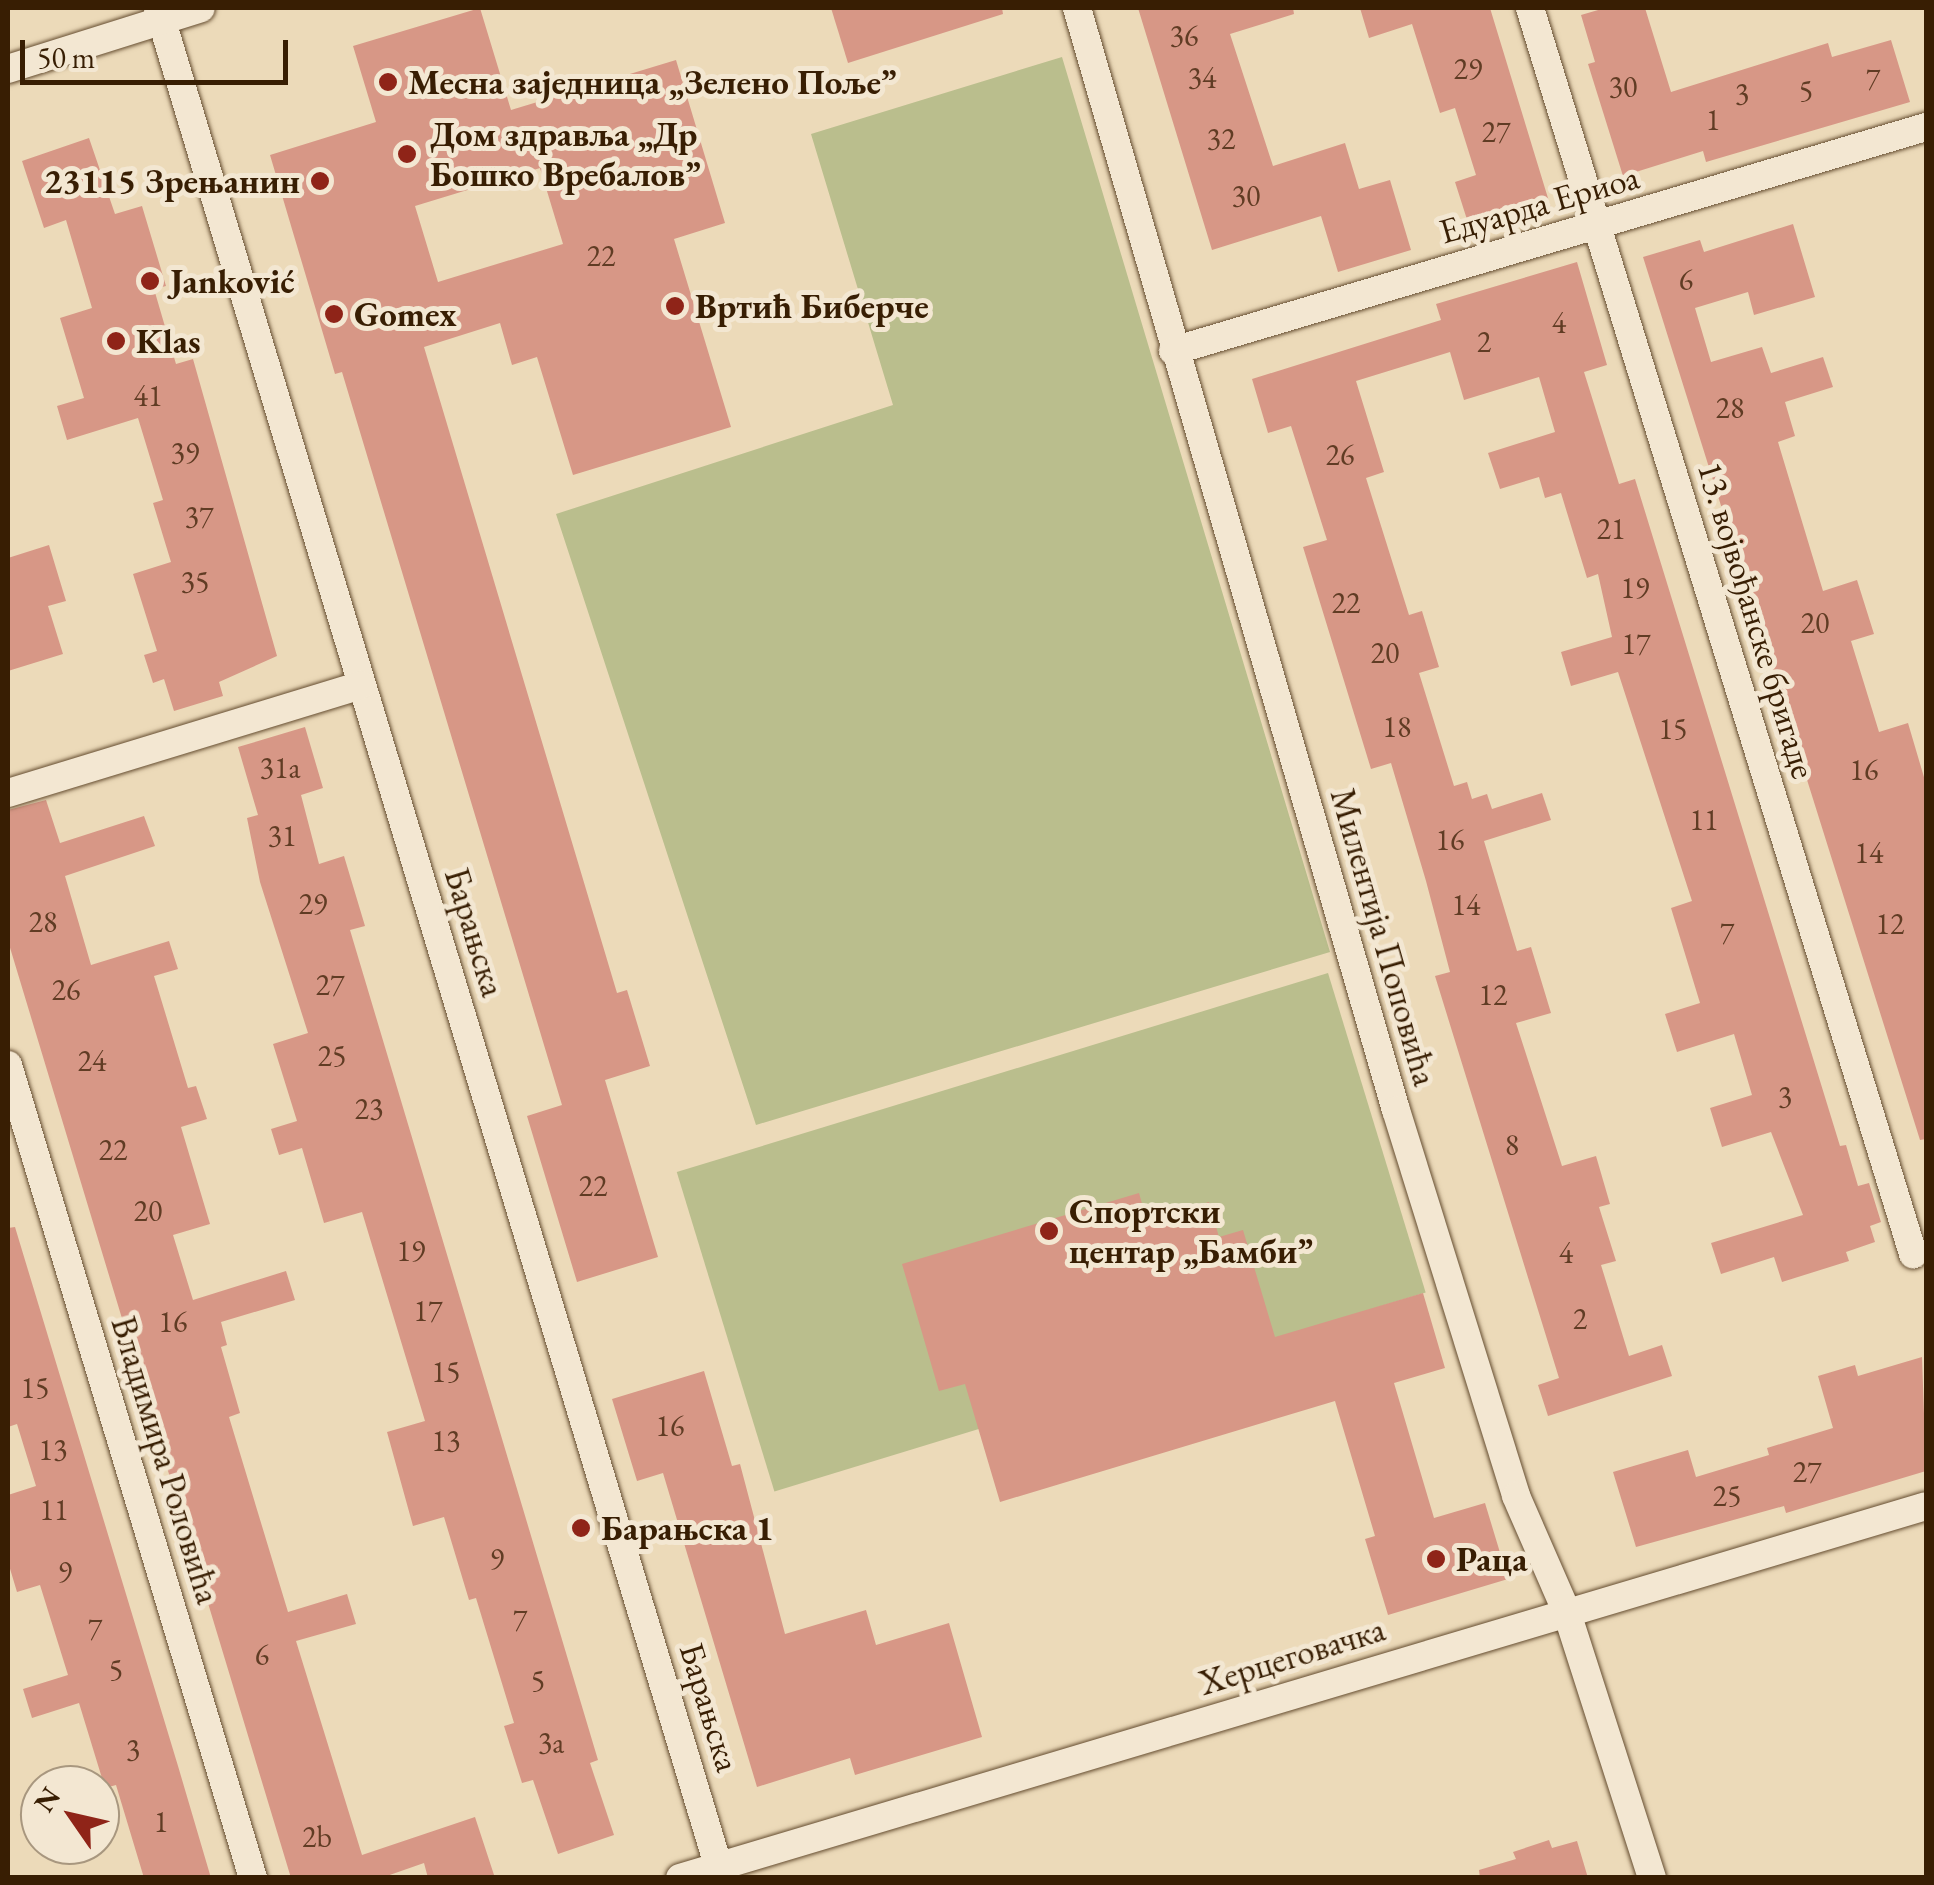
<!DOCTYPE html>
<meta charset="utf-8">
<style>
body{margin:0}
#map{position:relative;width:1934px;height:1885px;overflow:hidden;background:#ecdab9;font-family:"EB Garamond",serif}
div>[style]{position:absolute}
[style*='--x']{left:calc(var(--x)*1px);top:calc(var(--y)*1px);width:calc(var(--w)*1px);rotate:calc(var(--a)*1deg)}
.green>*{inset:0;background:#babe8d;transform-origin:0 0}
.building>*{inset:0;background:#d79786}
.roads{filter:drop-shadow(0 0 2px #654d30) drop-shadow(0 0 2px #654d30)}
.minor>*{height:28px;margin:-14px;padding:0 14px;transform-origin:14px;border-radius:14px;background:#f3e7d2}
.dots>*{width:28px;height:28px;translate:-50% -50%;box-sizing:border-box;border:5px solid #f3e7d2;border-radius:50%}
span{translate:-50% -50%;white-space:nowrap;text-align:center;line-height:1.15;-webkit-text-stroke:10px #f3e7d2;paint-order:stroke}
.number-label{font-size:30px;color:#603c24}
.number-label span{-webkit-text-stroke-width:0}
.poi-label{font-size:35px;color:#381e03;font-weight:700}
.left{translate:0 -50%;text-align:left}
.right{translate:-100% -50%;text-align:right}
.street-label{font-size:35px;color:#381e03}
.frame{position:absolute;inset:0;border:10px solid #381e03;pointer-events:none}
.north{position:absolute;left:20px;top:1765px;width:100px;height:100px;box-sizing:border-box;background:#f3e7d2;border:2px solid #a8977f;border-radius:50%;rotate:304deg;font-size:28px;font-weight:700;line-height:40px;text-align:center;color:#381e03}
.north::after{content:'';display:block;margin:auto;width:35px;height:45px;background:#8f2418;clip-path:polygon(50% 0,100% 100%,50% 72%,0 100%)}
.scale{position:absolute;left:20px;top:40px;width:268px;height:45px;box-sizing:border-box;border:5px solid #381e03;border-top:0;padding-left:12px;font-size:30px;line-height:35px;white-space:nowrap;color:#381e03;-webkit-text-stroke:8px #f3e7d2;paint-order:stroke}
</style>
<div id="map">
<div class="green">
<div style="clip-path:polygon(1062px 57px,1330px 952px,756px 1125px,556px 514px,893px 405px,811px 134px)"></div>
<div style="left:1328px;top:973px;width:334px;height:681px;rotate:73deg"></div>
</div>
<div class="building">
<div style="clip-path:polygon(evenodd,480px 8px,511px 110px,676px 60px,725px 223px,674px 239px,731px 427px,573px 475px,537px 357px,512px 365px,500px 323px,424px 347px,617px 993px,627px 990px,650px 1066px,605px 1080px,658px 1257px,577px 1282px,527px 1116px,562px 1105px,342px 372px,335px 374px,270px 155px,376px 122px,353px 46px,480px 8px,540px 168px,563px 244px,438px 282px,415px 206px,540px 168px)"></div>
<div style="clip-path:polygon(831px 8px,1002px 8px,1003px 14px,848px 63px)"></div>
<div style="clip-path:polygon(1138px 8px,1293px 8px,1294px 14px,1230px 34px,1273px 166px,1345px 143px,1359px 189px,1390px 180px,1411px 250px,1338px 272px,1321px 216px,1212px 250px)"></div>
<div style="clip-path:polygon(1360px 8px,1490px 8px,1551px 208px,1471px 232px,1455px 182px,1476px 175px,1455px 108px,1440px 113px,1412px 24px,1369px 38px)"></div>
<div style="clip-path:polygon(1605px 8px,1645px 8px,1671px 92px,1828px 43px,1832px 57px,1891px 40px,1910px 102px,1706px 162px,1703px 151px,1623px 176px,1588px 64px,1595px 62px,1581px 15px)"></div>
<div style="clip-path:polygon(89px 138px,115px 214px,142px 206px,166px 286px,154px 289px,176px 364px,193px 359px,277px 656px,219px 682px,223px 696px,174px 711px,164px 679px,153px 683px,144px 655px,157px 651px,133px 574px,171px 562px,153px 503px,163px 500px,138px 418px,67px 440px,57px 406px,84px 398px,60px 318px,92px 308px,66px 220px,44px 228px,22px 161px)"></div>
<div style="clip-path:polygon(1793px 224px,1815px 297px,1754px 315px,1748px 292px,1695px 308px,1711px 362px,1762px 347px,1771px 373px,1823px 357px,1833px 387px,1785px 402px,1795px 436px,1778px 442px,1823px 591px,1857px 580px,1874px 634px,1851px 641px,1879px 732px,1908px 723px,1926px 784px,1926px 1139px,1920px 1140px,1643px 257px,1700px 240px,1704px 252px)"></div>
<div style="clip-path:polygon(1577px 262px,1607px 365px,1584px 372px,1619px 484px,1635px 479px,1840px 1146px,1846px 1145px,1858px 1186px,1869px 1183px,1881px 1222px,1870px 1226px,1875px 1242px,1846px 1252px,1849px 1261px,1782px 1282px,1774px 1257px,1721px 1274px,1711px 1243px,1803px 1215px,1771px 1132px,1722px 1147px,1710px 1108px,1752px 1095px,1734px 1034px,1677px 1052px,1665px 1014px,1700px 1003px,1671px 908px,1692px 901px,1618px 672px,1571px 686px,1561px 652px,1612px 637px,1598px 574px,1587px 578px,1561px 493px,1545px 498px,1539px 477px,1500px 489px,1488px 453px,1555px 432px,1539px 377px,1464px 400px,1450px 352px,1356px 381px,1384px 472px,1366px 478px,1409px 615px,1422px 611px,1439px 667px,1419px 673px,1454px 786px,1467px 782px,1472px 799px,1487px 794px,1492px 809px,1542px 793px,1551px 820px,1484px 841px,1517px 951px,1531px 947px,1551px 1013px,1516px 1023px,1562px 1166px,1596px 1156px,1610px 1204px,1599px 1207px,1616px 1261px,1601px 1265px,1629px 1356px,1662px 1345px,1672px 1376px,1548px 1416px,1538px 1385px,1559px 1378px,1435px 976px,1450px 972px,1426px 881px,1391px 763px,1371px 769px,1303px 547px,1327px 540px,1291px 426px,1268px 433px,1252px 379px,1441px 320px,1436px 304px)"></div>
<div style="clip-path:polygon(49px 545px,66px 601px,48px 606px,63px 654px,8px 671px,8px 558px)"></div>
<div style="clip-path:polygon(305px 727px,323px 788px,301px 795px,319px 864px,344px 856px,365px 926px,350px 930px,598px 1760px,590px 1763px,614px 1835px,558px 1854px,533px 1780px,522px 1783px,504px 1726px,514px 1723px,476px 1598px,469px 1600px,444px 1517px,413px 1526px,387px 1432px,425px 1421px,362px 1212px,324px 1223px,302px 1148px,279px 1155px,271px 1129px,297px 1121px,273px 1044px,308px 1033px,260px 882px,247px 818px,258px 815px,238px 747px)"></div>
<div style="clip-path:polygon(46px 800px,60px 843px,144px 816px,155px 846px,65px 876px,91px 965px,169px 941px,178px 969px,154px 976px,188px 1088px,196px 1086px,207px 1119px,181px 1127px,210px 1224px,173px 1235px,193px 1300px,286px 1271px,295px 1300px,221px 1322px,227px 1345px,221px 1347px,240px 1413px,229px 1417px,288px 1612px,347px 1594px,356px 1624px,296px 1641px,362px 1855px,475px 1817px,495px 1878px,428px 1878px,424px 1863px,381px 1878px,291px 1878px,8px 941px,8px 810px)"></div>
<div style="clip-path:polygon(1139px 1193px,1147px 1221px,1209px 1202px,1219px 1237px,1243px 1230px,1275px 1337px,1423px 1293px,1445px 1368px,1394px 1383px,1434px 1518px,1485px 1503px,1508px 1579px,1388px 1615px,1365px 1539px,1375px 1536px,1335px 1401px,1000px 1502px,965px 1384px,939px 1391px,902px 1264px)"></div>
<div style="clip-path:polygon(15px 1227px,178px 1766px,211px 1878px,144px 1878px,116px 1785px,105px 1788px,79px 1703px,32px 1718px,23px 1689px,68px 1675px,40px 1585px,17px 1592px,8px 1562px,8px 1495px,36px 1486px,17px 1424px,8px 1427px,8px 1228px)"></div>
<div style="clip-path:polygon(1922px 1357px,1926px 1471px,1786px 1513px,1784px 1506px,1636px 1547px,1613px 1472px,1688px 1450px,1696px 1477px,1769px 1455px,1767px 1448px,1833px 1428px,1818px 1376px,1855px 1365px,1858px 1376px)"></div>
<div style="clip-path:polygon(704px 1371px,732px 1466px,740px 1464px,785px 1634px,866px 1610px,876px 1645px,949px 1623px,982px 1737px,855px 1775px,850px 1758px,757px 1787px,663px 1473px,637px 1481px,612px 1399px)"></div>
<div style="clip-path:polygon(1549px 1840px,1552px 1848px,1577px 1841px,1588px 1878px,1480px 1878px,1479px 1870px,1516px 1859px,1513px 1852px)"></div>
</div>
<div class="roads">
<div class="minor">
<div style="--x:158;--y:8;--w:1953;--a:73.22"></div>
<div style="--x:1077;--y:8;--w:1147;--a:73.86"></div>
<div style="--x:1396;--y:1110;--w:404;--a:72.7"></div>
<div style="--x:1516;--y:1496;--w:128;--a:66.4"></div>
<div style="--x:1567;--y:1613;--w:278;--a:72.2"></div>
<div style="--x:1530;--y:8;--w:1304;--a:72.91"></div>
<div style="--x:8;--y:69;--w:202;--a:-17.5"></div>
<div style="--x:1173;--y:351;--w:786;--a:-16.57"></div>
<div style="--x:8;--y:793;--w:369;--a:-17"></div>
<div style="--x:8;--y:1065;--w:849;--a:73.23"></div>
<div style="--x:680;--y:1878;--w:1300;--a:-16.62"></div>
</div>
</div>
<div class="dots">
<div style="left:388px;top:82px;background:#8f2418"></div>
<div style="left:407px;top:154px;background:#8f2418"></div>
<div style="left:320px;top:181px;background:#8f2418"></div>
<div style="left:150px;top:281px;background:#8f2418"></div>
<div style="left:675px;top:306px;background:#8f2418"></div>
<div style="left:334px;top:314px;background:#8f2418"></div>
<div style="left:116px;top:341px;background:#8f2418"></div>
<div style="left:1049px;top:1231px;background:#8f2418"></div>
<div style="left:581px;top:1528px;background:#8f2418"></div>
<div style="left:1436px;top:1559px;background:#8f2418"></div>
</div>
<div class="number-label">
<span style="left:1184px;top:36px">36</span>
<span style="left:1468px;top:69px">29</span>
<span style="left:1202px;top:78px">34</span>
<span style="left:1873px;top:79px">7</span>
<span style="left:1623px;top:87px">30</span>
<span style="left:1806px;top:91px">5</span>
<span style="left:1742px;top:94px">3</span>
<span style="left:1713px;top:120px">1</span>
<span style="left:1496px;top:132px">27</span>
<span style="left:1221px;top:139px">32</span>
<span style="left:1246px;top:196px">30</span>
<span style="left:601px;top:256px">22</span>
<span style="left:1686px;top:280px">6</span>
<span style="left:1559px;top:323px">4</span>
<span style="left:1484px;top:342px">2</span>
<span style="left:148px;top:396px">41</span>
<span style="left:1730px;top:408px">28</span>
<span style="left:185px;top:453px">39</span>
<span style="left:1340px;top:455px">26</span>
<span style="left:199px;top:517px">37</span>
<span style="left:1611px;top:529px">21</span>
<span style="left:195px;top:582px">35</span>
<span style="left:1635px;top:588px">19</span>
<span style="left:1346px;top:603px">22</span>
<span style="left:1815px;top:623px">20</span>
<span style="left:1636px;top:644px">17</span>
<span style="left:1385px;top:653px">20</span>
<span style="left:1397px;top:727px">18</span>
<span style="left:1673px;top:729px">15</span>
<span style="left:280px;top:768px">31a</span>
<span style="left:1864px;top:770px">16</span>
<span style="left:1704px;top:820px">11</span>
<span style="left:282px;top:836px">31</span>
<span style="left:1450px;top:840px">16</span>
<span style="left:1869px;top:853px">14</span>
<span style="left:313px;top:904px">29</span>
<span style="left:1466px;top:905px">14</span>
<span style="left:43px;top:922px">28</span>
<span style="left:1890px;top:924px">12</span>
<span style="left:1727px;top:933px">7</span>
<span style="left:330px;top:985px">27</span>
<span style="left:66px;top:990px">26</span>
<span style="left:1493px;top:995px">12</span>
<span style="left:332px;top:1056px">25</span>
<span style="left:92px;top:1061px">24</span>
<span style="left:1785px;top:1097px">3</span>
<span style="left:369px;top:1109px">23</span>
<span style="left:1512px;top:1145px">8</span>
<span style="left:113px;top:1150px">22</span>
<span style="left:593px;top:1186px">22</span>
<span style="left:148px;top:1211px">20</span>
<span style="left:411px;top:1251px">19</span>
<span style="left:1566px;top:1253px">4</span>
<span style="left:428px;top:1311px">17</span>
<span style="left:1580px;top:1319px">2</span>
<span style="left:173px;top:1322px">16</span>
<span style="left:446px;top:1372px">15</span>
<span style="left:35px;top:1388px">15</span>
<span style="left:670px;top:1426px">16</span>
<span style="left:446px;top:1441px">13</span>
<span style="left:53px;top:1450px">13</span>
<span style="left:1807px;top:1472px">27</span>
<span style="left:1727px;top:1496px">25</span>
<span style="left:54px;top:1510px">11</span>
<span style="left:497px;top:1559px">9</span>
<span style="left:65px;top:1572px">9</span>
<span style="left:520px;top:1620px">7</span>
<span style="left:95px;top:1629px">7</span>
<span style="left:262px;top:1655px">6</span>
<span style="left:116px;top:1670px">5</span>
<span style="left:538px;top:1681px">5</span>
<span style="left:551px;top:1743px">3a</span>
<span style="left:133px;top:1750px">3</span>
<span style="left:161px;top:1822px">1</span>
<span style="left:317px;top:1837px">2b</span>
</div>
<div class="poi-label">
<span class="left" style="left:408px;top:82px">Месна заједница „Зелено Поље”</span>
<span class="left" style="left:430px;top:154px">Дом здравља „Др<br>Бошко Вребалов”</span>
<span class="right" style="left:300px;top:181px">23115 Зрењанин</span>
<span class="left" style="left:170px;top:281px">Janković</span>
<span class="left" style="left:695px;top:306px">Вртић Биберче</span>
<span class="left" style="left:354px;top:314px">Gomex</span>
<span class="left" style="left:136px;top:341px">Klas</span>
<span class="left" style="left:1069px;top:1231px">Спортски<br>центар „Бамби”</span>
<span class="left" style="left:601px;top:1528px">Барањска 1</span>
<span class="left" style="left:1456px;top:1559px">Раца</span>
</div>
<div class="street-label">
<span style="left:1539px;top:204px;rotate:-16deg">Едуарда Ериоа</span>
<span style="left:1757px;top:620px;rotate:73deg">13. војвођанске бригаде</span>
<span style="left:475px;top:932px;rotate:73deg">Барањска</span>
<span style="left:1384px;top:937px;rotate:74deg">Милентија Поповића</span>
<span style="left:166px;top:1460px;rotate:73deg">Владимира Роловића</span>
<span style="left:1292px;top:1656px;rotate:-17deg">Херцеговачка</span>
<span style="left:710px;top:1707px;rotate:73deg">Барањска</span>
</div>
<div class="frame"></div>
<div class="north">N</div>
<div class="scale">50 m</div>
</div>
